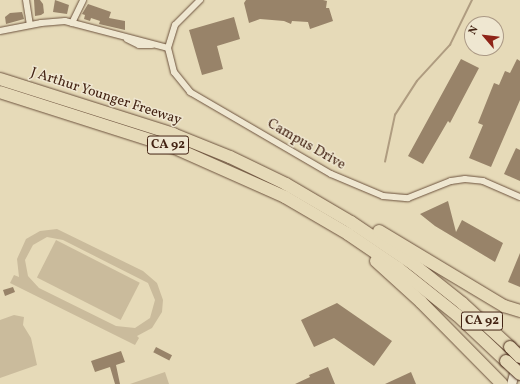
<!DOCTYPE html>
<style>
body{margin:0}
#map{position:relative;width:520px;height:384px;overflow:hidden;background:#e6dab8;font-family:Vollkorn,serif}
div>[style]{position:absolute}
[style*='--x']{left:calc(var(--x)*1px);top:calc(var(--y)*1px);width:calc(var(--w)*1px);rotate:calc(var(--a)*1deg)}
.green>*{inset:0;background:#cabb9c;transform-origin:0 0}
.stream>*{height:1.5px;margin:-0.75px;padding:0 0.75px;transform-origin:0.75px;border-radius:0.75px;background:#af9c80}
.building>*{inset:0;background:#988369;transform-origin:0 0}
.roads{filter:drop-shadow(0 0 1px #6c523d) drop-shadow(0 0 1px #6c523d)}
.minor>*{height:6px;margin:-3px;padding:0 3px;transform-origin:3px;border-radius:3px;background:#efe7d1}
.secondary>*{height:9px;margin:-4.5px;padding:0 4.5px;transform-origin:4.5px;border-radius:4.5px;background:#efe7d1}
.motorway>*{height:12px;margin:-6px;padding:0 6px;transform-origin:6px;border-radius:6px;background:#e6dab8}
.bridges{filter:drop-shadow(0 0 1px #442414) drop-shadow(0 0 1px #442414)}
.motorway-bridge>*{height:12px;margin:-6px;padding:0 6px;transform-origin:6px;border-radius:6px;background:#e6dab8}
span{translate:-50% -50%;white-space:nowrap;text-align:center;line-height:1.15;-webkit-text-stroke:3px #efe7d1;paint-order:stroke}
.shield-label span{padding:1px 3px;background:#efe7d1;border:1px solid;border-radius:3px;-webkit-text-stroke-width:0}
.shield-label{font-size:13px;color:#442414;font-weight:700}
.street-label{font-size:14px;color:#442414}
.north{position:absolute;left:464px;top:16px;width:40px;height:40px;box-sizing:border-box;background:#efe7d1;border:1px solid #ab9985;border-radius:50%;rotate:298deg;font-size:11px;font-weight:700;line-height:16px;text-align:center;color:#442414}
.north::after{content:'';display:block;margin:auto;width:14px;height:18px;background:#8f2418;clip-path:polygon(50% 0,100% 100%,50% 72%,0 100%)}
</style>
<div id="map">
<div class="green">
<div style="clip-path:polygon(evenodd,57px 229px,143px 271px,157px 283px,163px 300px,162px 312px,152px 328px,137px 336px,139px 338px,135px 345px,10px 283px,14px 275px,19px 277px,17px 259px,26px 239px,40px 231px,57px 229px,47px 237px,63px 240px,148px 283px,155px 300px,150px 318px,135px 328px,116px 326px,39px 288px,28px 276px,25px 260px,33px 245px,47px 237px)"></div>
<div style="left:56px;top:240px;width:94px;height:42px;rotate:27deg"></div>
<div style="clip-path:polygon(14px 315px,24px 317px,23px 325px,31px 338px,37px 365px,0 378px,0 320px)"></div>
<div style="clip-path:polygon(165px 372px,169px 384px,130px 384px)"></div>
</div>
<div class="stream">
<div style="--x:385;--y:162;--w:48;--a:-78"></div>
<div style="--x:395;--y:115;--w:40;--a:-57.1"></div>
<div style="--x:417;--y:81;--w:49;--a:-47.5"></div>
<div style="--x:450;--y:45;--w:50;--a:-63.9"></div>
</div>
<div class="building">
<div style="clip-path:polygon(34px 0,40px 0,43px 4px,44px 13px,41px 15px,35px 16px)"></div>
<div style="clip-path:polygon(55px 0,69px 5px,67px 14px,53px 12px)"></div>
<div style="clip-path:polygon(246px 0,323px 0,327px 1px,326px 8px,329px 8px,333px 21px,310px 29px,308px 22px,292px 21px,291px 24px,284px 21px,260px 19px,249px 23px,244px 3px)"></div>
<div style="clip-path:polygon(88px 4px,111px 12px,109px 18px,125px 21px,125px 30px,99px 24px,100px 21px,91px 18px,90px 21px,84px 19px,85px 15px,82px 14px)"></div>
<div style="clip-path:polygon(22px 12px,24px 19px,6px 24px,5px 17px,10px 13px)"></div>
<div style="clip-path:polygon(234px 17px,240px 39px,217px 46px,223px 69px,202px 75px,189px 30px)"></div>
<div style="clip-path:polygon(461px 59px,479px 68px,450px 123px,448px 121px,423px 164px,408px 156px)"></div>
<div style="clip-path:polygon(517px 59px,520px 61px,520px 100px,491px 167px,469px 158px,483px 125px,478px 123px,494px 83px,499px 85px,505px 71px,510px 73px)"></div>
<div style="clip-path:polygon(516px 148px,520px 150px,520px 181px,504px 174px)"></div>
<div style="clip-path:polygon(448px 201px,456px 232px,462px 220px,503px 243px,495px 262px,435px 226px,420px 214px)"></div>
<div style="clip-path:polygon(520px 253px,520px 287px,508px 282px)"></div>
<div style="clip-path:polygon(13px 287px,15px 292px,5px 296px,3px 290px)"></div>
<div style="clip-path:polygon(337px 303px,392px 341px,374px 366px,334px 338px,314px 347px,301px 320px)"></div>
<div style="left:156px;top:347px;width:18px;height:6px;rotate:27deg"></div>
<div style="clip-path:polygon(121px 351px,125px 362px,116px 365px,120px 384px,115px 384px,110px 367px,95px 372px,91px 361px)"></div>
<div style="clip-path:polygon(328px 367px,335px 384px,295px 384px,310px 377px,309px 375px)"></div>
<div style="clip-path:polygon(411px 372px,416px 384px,385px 384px)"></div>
</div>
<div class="roads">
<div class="minor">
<div style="--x:26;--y:0;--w:25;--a:81"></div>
<div style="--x:200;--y:0;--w:35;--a:135"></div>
<div style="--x:175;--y:25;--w:24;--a:107"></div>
<div style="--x:168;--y:48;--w:25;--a:76"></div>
<div style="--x:174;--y:72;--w:26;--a:51"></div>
<div style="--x:190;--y:92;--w:163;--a:30.2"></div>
<div style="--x:331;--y:174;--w:56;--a:22.9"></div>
<div style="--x:383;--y:196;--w:25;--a:5"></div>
<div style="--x:408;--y:198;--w:46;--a:-21.6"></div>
<div style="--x:451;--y:181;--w:14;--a:-8"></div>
<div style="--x:465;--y:179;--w:18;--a:6"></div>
<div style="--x:483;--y:181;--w:40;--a:23.4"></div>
<div style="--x:72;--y:23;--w:25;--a:-64"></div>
<div style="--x:0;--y:31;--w:42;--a:-11"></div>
<div style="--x:41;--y:23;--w:24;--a:-5"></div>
<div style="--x:65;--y:21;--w:106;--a:14.7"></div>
<div style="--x:127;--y:39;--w:13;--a:27"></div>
<div style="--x:139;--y:45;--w:13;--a:0"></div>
</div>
<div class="secondary">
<div style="--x:511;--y:384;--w:34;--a:-75"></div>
</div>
<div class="motorway">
<div style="--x:0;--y:79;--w:182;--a:17.6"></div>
<div style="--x:173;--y:134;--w:61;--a:22"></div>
<div style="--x:230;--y:157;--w:62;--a:25.7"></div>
<div style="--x:286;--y:184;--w:75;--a:30.3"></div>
<div style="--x:351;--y:222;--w:75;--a:34.1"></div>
<div style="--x:413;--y:264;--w:63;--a:38.5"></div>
<div style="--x:462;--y:303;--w:65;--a:42.5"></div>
<div style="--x:0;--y:92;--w:184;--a:17.7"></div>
<div style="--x:175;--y:148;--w:120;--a:24"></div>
<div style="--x:285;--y:197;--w:73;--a:30.4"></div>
<div style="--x:348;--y:234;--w:60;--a:34.2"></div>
<div style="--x:398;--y:268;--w:75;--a:38.5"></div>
<div style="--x:457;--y:315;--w:67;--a:43.2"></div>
<div style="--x:379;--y:231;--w:146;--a:31"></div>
<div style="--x:504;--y:306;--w:17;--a:17"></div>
<div style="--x:376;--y:261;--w:61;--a:42.3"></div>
<div style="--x:421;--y:302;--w:115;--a:45.4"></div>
</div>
</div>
<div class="bridges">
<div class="motorway-bridge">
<div style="--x:510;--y:347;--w:14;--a:45"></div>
<div style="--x:506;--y:361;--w:19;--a:43"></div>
</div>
</div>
<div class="shield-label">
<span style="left:168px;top:145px">CA 92</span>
<span style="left:482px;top:321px">CA 92</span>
</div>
<div class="street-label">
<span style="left:106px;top:97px;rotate:18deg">J Arthur Younger Freeway</span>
<span style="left:306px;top:145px;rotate:30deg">Campus Drive</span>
</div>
<div class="north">N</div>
</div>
